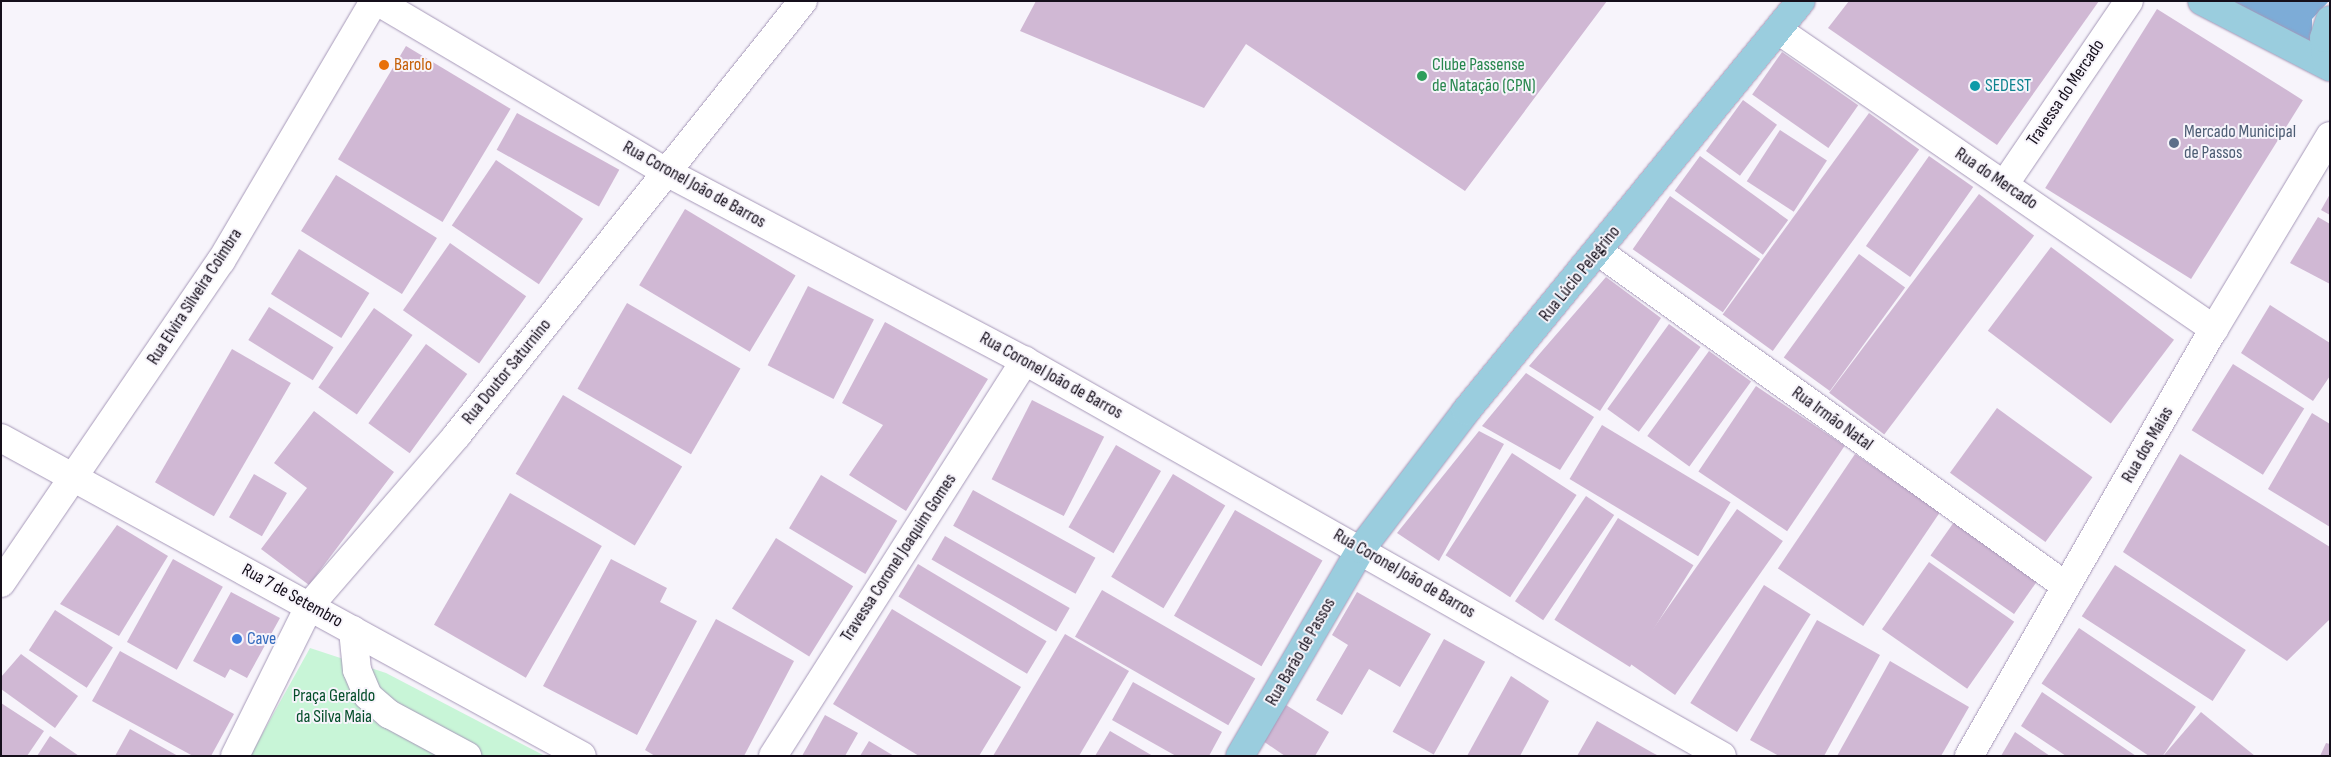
<!DOCTYPE html>
<meta charset="utf-8">
<style>
body{margin:0}
#map{position:relative;width:2331px;height:757px;overflow:hidden;background:#f7f4fb;font-family:"Sofia Sans Condensed",sans-serif}
div>[style]{position:absolute}
[style*='--x']{left:calc(var(--x)*1px);top:calc(var(--y)*1px);width:calc(var(--w)*1px);rotate:calc(var(--a)*1deg)}
.green>*{inset:0;background:#c8f5d7}
.water>*{inset:0;background:#7dacd7}
.building>*{inset:0;background:#d0b8d4;transform-origin:0 0}
.roads{filter:drop-shadow(0 0 1px #a698b8) drop-shadow(0 0 1px #a698b8)}
.minor>*{height:28px;margin:-14px;padding:0 14px;transform-origin:14px;border-radius:14px;background:#fff}
.major>*{height:28px;margin:-14px;padding:0 14px;transform-origin:14px;border-radius:14px;background:#9acdde}
.dots>*{width:14px;height:14px;translate:-50% -50%;box-sizing:border-box;border:2px solid #f7f4fb;border-radius:50%}
span{translate:-50% -50%;white-space:nowrap;text-align:center;line-height:1.15;-webkit-text-stroke:4px #f7f4fb;paint-order:stroke}
.food-label{font-size:18px;color:#c56008}
.left{translate:0 -50%;text-align:left}
.leisure-label{font-size:18px;color:#27864d}
.culture-label{font-size:18px;color:#0d838f}
.street-label{font-size:18px;color:#150f1b}
.service-label{font-size:18px;color:#4e5e75}
.shop-label{font-size:18px;color:#366cbe}
.park-label{font-size:18px;color:#064f2c}
.frame{position:absolute;inset:0;border:2px solid #150f1b;pointer-events:none}
</style>
<div id="map">
<div class="green">
<div style="clip-path:polygon(310px 648px,386px 673px,545px 756px,250px 756px)"></div>
</div>
<div class="water">
<div style="clip-path:polygon(2231px 1px,2329px 1px,2312px 19px,2312px 44px)"></div>
</div>
<div class="building">
<div style="clip-path:polygon(1036px 1px,1607px 1px,1465px 191px,1246px 44px,1204px 108px,1020px 31px)"></div>
<div style="clip-path:polygon(1849px 1px,2099px 1px,1997px 145px,1828px 28px)"></div>
<div style="left:2157px;top:9px;width:172px;height:211px;rotate:32deg"></div>
<div style="left:406px;top:46px;width:122px;height:132px;rotate:31deg"></div>
<div style="left:1782px;top:52px;width:93px;height:52px;rotate:35deg"></div>
<div style="left:1743px;top:100px;width:42px;height:63px;rotate:36deg"></div>
<div style="left:517px;top:113px;width:117px;height:42px;rotate:29deg"></div>
<div style="left:1869px;top:113px;width:62px;height:249px;rotate:36deg"></div>
<div style="left:1780px;top:130px;width:56px;height:61px;rotate:33deg"></div>
<div style="left:1700px;top:156px;width:109px;height:43px;rotate:36deg"></div>
<div style="left:1929px;top:156px;width:54px;height:110px;rotate:35deg"></div>
<div style="left:496px;top:160px;width:105px;height:79px;rotate:34deg"></div>
<div style="left:336px;top:175px;width:119px;height:66px;rotate:32deg"></div>
<div style="left:1979px;top:194px;width:69px;height:249px;rotate:37deg"></div>
<div style="clip-path:polygon(2330px 194px,2330px 215px,2321px 210px)"></div>
<div style="left:1670px;top:196px;width:110px;height:65px;rotate:35deg"></div>
<div style="left:685px;top:209px;width:129px;height:89px;rotate:31deg"></div>
<div style="clip-path:polygon(2318px 217px,2330px 224px,2330px 284px,2290px 263px)"></div>
<div style="left:450px;top:243px;width:93px;height:82px;rotate:35deg"></div>
<div style="left:2051px;top:247px;width:154px;height:105px;rotate:37deg"></div>
<div style="left:299px;top:249px;width:83px;height:53px;rotate:32deg"></div>
<div style="left:1859px;top:254px;width:57px;height:128px;rotate:36deg"></div>
<div style="clip-path:polygon(1606px 277px,1661px 318px,1600px 411px,1529px 366px)"></div>
<div style="left:808px;top:286px;width:74px;height:89px;rotate:27deg"></div>
<div style="left:627px;top:303px;width:131px;height:99px;rotate:30deg"></div>
<div style="clip-path:polygon(2270px 305px,2330px 343px,2330px 376px,2313px 401px,2241px 353px)"></div>
<div style="left:269px;top:307px;width:76px;height:39px;rotate:32deg"></div>
<div style="left:374px;top:308px;width:47px;height:97px;rotate:35deg"></div>
<div style="clip-path:polygon(885px 322px,988px 379px,906px 511px,849px 475px,883px 425px,842px 403px)"></div>
<div style="left:1669px;top:324px;width:39px;height:105px;rotate:36deg"></div>
<div style="left:426px;top:344px;width:51px;height:98px;rotate:36deg"></div>
<div style="left:232px;top:349px;width:68px;height:154px;rotate:30deg"></div>
<div style="left:1709px;top:351px;width:52px;height:105px;rotate:36deg"></div>
<div style="left:2233px;top:364px;width:84px;height:78px;rotate:32deg"></div>
<div style="clip-path:polygon(1526px 373px,1594px 417px,1560px 470px,1482px 426px)"></div>
<div style="left:1756px;top:386px;width:107px;height:103px;rotate:34deg"></div>
<div style="left:563px;top:395px;width:139px;height:92px;rotate:31deg"></div>
<div style="left:1032px;top:400px;width:81px;height:89px;rotate:27deg"></div>
<div style="left:1997px;top:408px;width:118px;height:80px;rotate:36deg"></div>
<div style="clip-path:polygon(314px 411px,394px 472px,309px 585px,261px 549px,307px 488px,274px 463px)"></div>
<div style="clip-path:polygon(2312px 413px,2330px 424px,2330px 527px,2268px 489px)"></div>
<div style="left:1602px;top:425px;width:150px;height:63px;rotate:31deg"></div>
<div style="clip-path:polygon(1479px 431px,1504px 444px,1439px 561px,1397px 533px)"></div>
<div style="left:1116px;top:445px;width:52px;height:95px;rotate:30deg"></div>
<div style="left:1512px;top:453px;width:77px;height:122px;rotate:33deg"></div>
<div style="left:1855px;top:454px;width:103px;height:138px;rotate:34deg"></div>
<div style="clip-path:polygon(2180px 454px,2330px 547px,2330px 619px,2287px 661px,2123px 552px)"></div>
<div style="left:254px;top:474px;width:38px;height:50px;rotate:30deg"></div>
<div style="left:1173px;top:474px;width:61px;height:120px;rotate:31deg"></div>
<div style="left:821px;top:475px;width:89px;height:62px;rotate:31deg"></div>
<div style="left:973px;top:490px;width:140px;height:41px;rotate:29deg"></div>
<div style="left:510px;top:493px;width:106px;height:152px;rotate:30deg"></div>
<div style="left:1586px;top:496px;width:34px;height:127px;rotate:34deg"></div>
<div style="left:1737px;top:509px;width:56px;height:188px;rotate:35deg"></div>
<div style="left:1235px;top:510px;width:101px;height:122px;rotate:30deg"></div>
<div style="left:1618px;top:518px;width:89px;height:120px;rotate:32deg"></div>
<div style="left:1954px;top:522px;width:102px;height:41px;rotate:35deg"></div>
<div style="clip-path:polygon(117px 525px,168px 556px,119px 636px,60px 604px)"></div>
<div style="left:945px;top:536px;width:144px;height:27px;rotate:30deg"></div>
<div style="left:776px;top:538px;width:91px;height:83px;rotate:32deg"></div>
<div style="left:173px;top:559px;width:57px;height:95px;rotate:29deg"></div>
<div style="clip-path:polygon(611px 559px,667px 588px,660px 602px,697px 621px,637px 735px,543px 686px)"></div>
<div style="left:1929px;top:562px;width:104px;height:82px;rotate:35deg"></div>
<div style="left:918px;top:564px;width:150px;height:38px;rotate:31deg"></div>
<div style="left:2115px;top:565px;width:156px;height:61px;rotate:33deg"></div>
<div style="left:1764px;top:585px;width:55px;height:139px;rotate:32deg"></div>
<div style="left:1102px;top:590px;width:177px;height:54px;rotate:30deg"></div>
<div style="clip-path:polygon(231px 592px,280px 618px,247px 678px,230px 669px,225px 678px,193px 661px)"></div>
<div style="clip-path:polygon(1357px 592px,1431px 634px,1400px 687px,1369px 669px,1342px 715px,1316px 700px,1348px 645px,1332px 635px)"></div>
<div style="clip-path:polygon(892px 609px,1021px 687px,979px 756px,919px 756px,833px 704px)"></div>
<div style="left:55px;top:610px;width:69px;height:48px;rotate:33deg"></div>
<div style="clip-path:polygon(716px 619px,794px 661px,744px 756px,655px 756px,645px 750px)"></div>
<div style="clip-path:polygon(1817px 620px,1880px 655px,1824px 756px,1779px 756px,1750px 740px)"></div>
<div style="left:2079px;top:628px;width:141px;height:67px;rotate:34deg"></div>
<div style="clip-path:polygon(1065px 634px,1129px 671px,1079px 756px,993px 756px)"></div>
<div style="left:1444px;top:639px;width:47px;height:106px;rotate:29deg"></div>
<div style="clip-path:polygon(120px 651px,234px 714px,211px 756px,193px 756px,92px 701px)"></div>
<div style="clip-path:polygon(21px 654px,78px 696px,55px 728px,1px 689px,1px 677px)"></div>
<div style="clip-path:polygon(1890px 661px,1969px 707px,1941px 756px,1837px 756px)"></div>
<div style="clip-path:polygon(1511px 676px,1549px 701px,1520px 756px,1467px 756px)"></div>
<div style="clip-path:polygon(1133px 682px,1222px 732px,1209px 756px,1176px 756px,1112px 720px)"></div>
<div style="clip-path:polygon(2042px 692px,2136px 756px,2066px 756px,2021px 726px)"></div>
<div style="clip-path:polygon(1px 703px,44px 731px,27px 756px,1px 756px)"></div>
<div style="clip-path:polygon(1286px 705px,1329px 732px,1315px 756px,1285px 756px,1263px 741px)"></div>
<div style="clip-path:polygon(2201px 712px,2255px 756px,2163px 756px)"></div>
<div style="clip-path:polygon(825px 715px,858px 733px,845px 756px,802px 756px)"></div>
<div style="clip-path:polygon(1597px 721px,1653px 753px,1659px 756px,1577px 756px)"></div>
<div style="clip-path:polygon(130px 729px,178px 756px,115px 756px)"></div>
<div style="clip-path:polygon(1110px 731px,1153px 756px,1095px 756px)"></div>
<div style="clip-path:polygon(2015px 732px,2050px 756px,2001px 756px)"></div>
<div style="clip-path:polygon(50px 736px,79px 756px,37px 756px)"></div>
<div style="clip-path:polygon(869px 741px,894px 756px,860px 756px)"></div>
<div style="clip-path:polygon(2326px 743px,2330px 744px,2330px 756px,2320px 756px)"></div>
</div>
<div class="roads">
<div class="minor">
<div style="--x:377;--y:1;--w:338;--a:30.6"></div>
<div style="--x:668;--y:173;--w:403;--a:27.8"></div>
<div style="--x:1025;--y:361;--w:801;--a:29.54"></div>
<div style="--x:1778;--y:30;--w:529;--a:34.44"></div>
<div style="--x:2004;--y:185;--w:222;--a:-55.8"></div>
<div style="--x:1599;--y:252;--w:574;--a:35.57"></div>
<div style="--x:1;--y:438;--w:662;--a:28.69"></div>
<div style="--x:1;--y:583;--w:390;--a:-55.7"></div>
<div style="--x:221;--y:261;--w:302;--a:-59.5"></div>
<div style="--x:353;--y:630;--w:40;--a:84.3"></div>
<div style="--x:357;--y:670;--w:28;--a:67"></div>
<div style="--x:368;--y:696;--w:28;--a:41"></div>
<div style="--x:389;--y:714;--w:89;--a:28.3"></div>
<div style="--x:235;--y:756;--w:169;--a:-63.6"></div>
<div style="--x:310;--y:605;--w:225;--a:-49.1"></div>
<div style="--x:457;--y:435;--w:555;--a:-51.44"></div>
<div style="--x:773;--y:756;--w:469;--a:-57.5"></div>
<div style="--x:1969;--y:756;--w:492;--a:-60.2"></div>
<div style="--x:2214;--y:329;--w:225;--a:-59"></div>
</div>
<div class="major">
<div style="--x:2202;--y:1;--w:144;--a:27.3"></div>
<div style="--x:2327;--y:65;--w:27;--a:-96"></div>
<div style="--x:2324;--y:38;--w:19;--a:-72"></div>
<div style="--x:1240;--y:756;--w:240;--a:-59.7"></div>
<div style="--x:1361;--y:549;--w:173;--a:-52.7"></div>
<div style="--x:1466;--y:411;--w:529;--a:-50.75"></div>
</div>
</div>
<div class="dots">
<div style="left:384px;top:65px;background:#e8710a"></div>
<div style="left:1422px;top:76px;background:#2e9e5b"></div>
<div style="left:1975px;top:86px;background:#0f9aa8"></div>
<div style="left:2174px;top:143px;background:#5c6f8a"></div>
<div style="left:237px;top:639px;background:#3f7fe0"></div>
</div>
<div class="food-label">
<span class="left" style="left:394px;top:65px">Barolo</span>
</div>
<div class="leisure-label">
<span class="left" style="left:1432px;top:76px">Clube Passense<br>de Natação (CPN)</span>
</div>
<div class="culture-label">
<span class="left" style="left:1985px;top:86px">SEDEST</span>
</div>
<div class="street-label">
<span style="left:2066px;top:93px;rotate:-56deg">Travessa do Mercado</span>
<span style="left:1996px;top:179px;rotate:34deg">Rua do Mercado</span>
<span style="left:694px;top:185px;rotate:29deg">Rua Coronel João de Barros</span>
<span style="left:1580px;top:274px;rotate:-51deg">Rua Lúcio Pelegrino</span>
<span style="left:195px;top:297px;rotate:-57deg">Rua Elvira Silveira Coimbra</span>
<span style="left:507px;top:372px;rotate:-51deg">Rua Doutor Saturnino</span>
<span style="left:1051px;top:376px;rotate:29deg">Rua Coronel João de Barros</span>
<span style="left:1832px;top:419px;rotate:36deg">Rua Irmão Natal</span>
<span style="left:2148px;top:445px;rotate:-60deg">Rua dos Maias</span>
<span style="left:899px;top:558px;rotate:-57deg">Travessa Coronel Joaquim Gomes</span>
<span style="left:1404px;top:574px;rotate:30deg">Rua Coronel João de Barros</span>
<span style="left:292px;top:596px;rotate:29deg">Rua 7 de Setembro</span>
<span style="left:1301px;top:652px;rotate:-60deg">Rua Barão de Passos</span>
</div>
<div class="service-label">
<span class="left" style="left:2184px;top:143px">Mercado Municipal<br>de Passos</span>
</div>
<div class="shop-label">
<span class="left" style="left:247px;top:639px">Cave</span>
</div>
<div class="park-label">
<span style="left:334px;top:707px">Praça Geraldo<br>da Silva Maia</span>
</div>
<div class="frame"></div>
</div>
